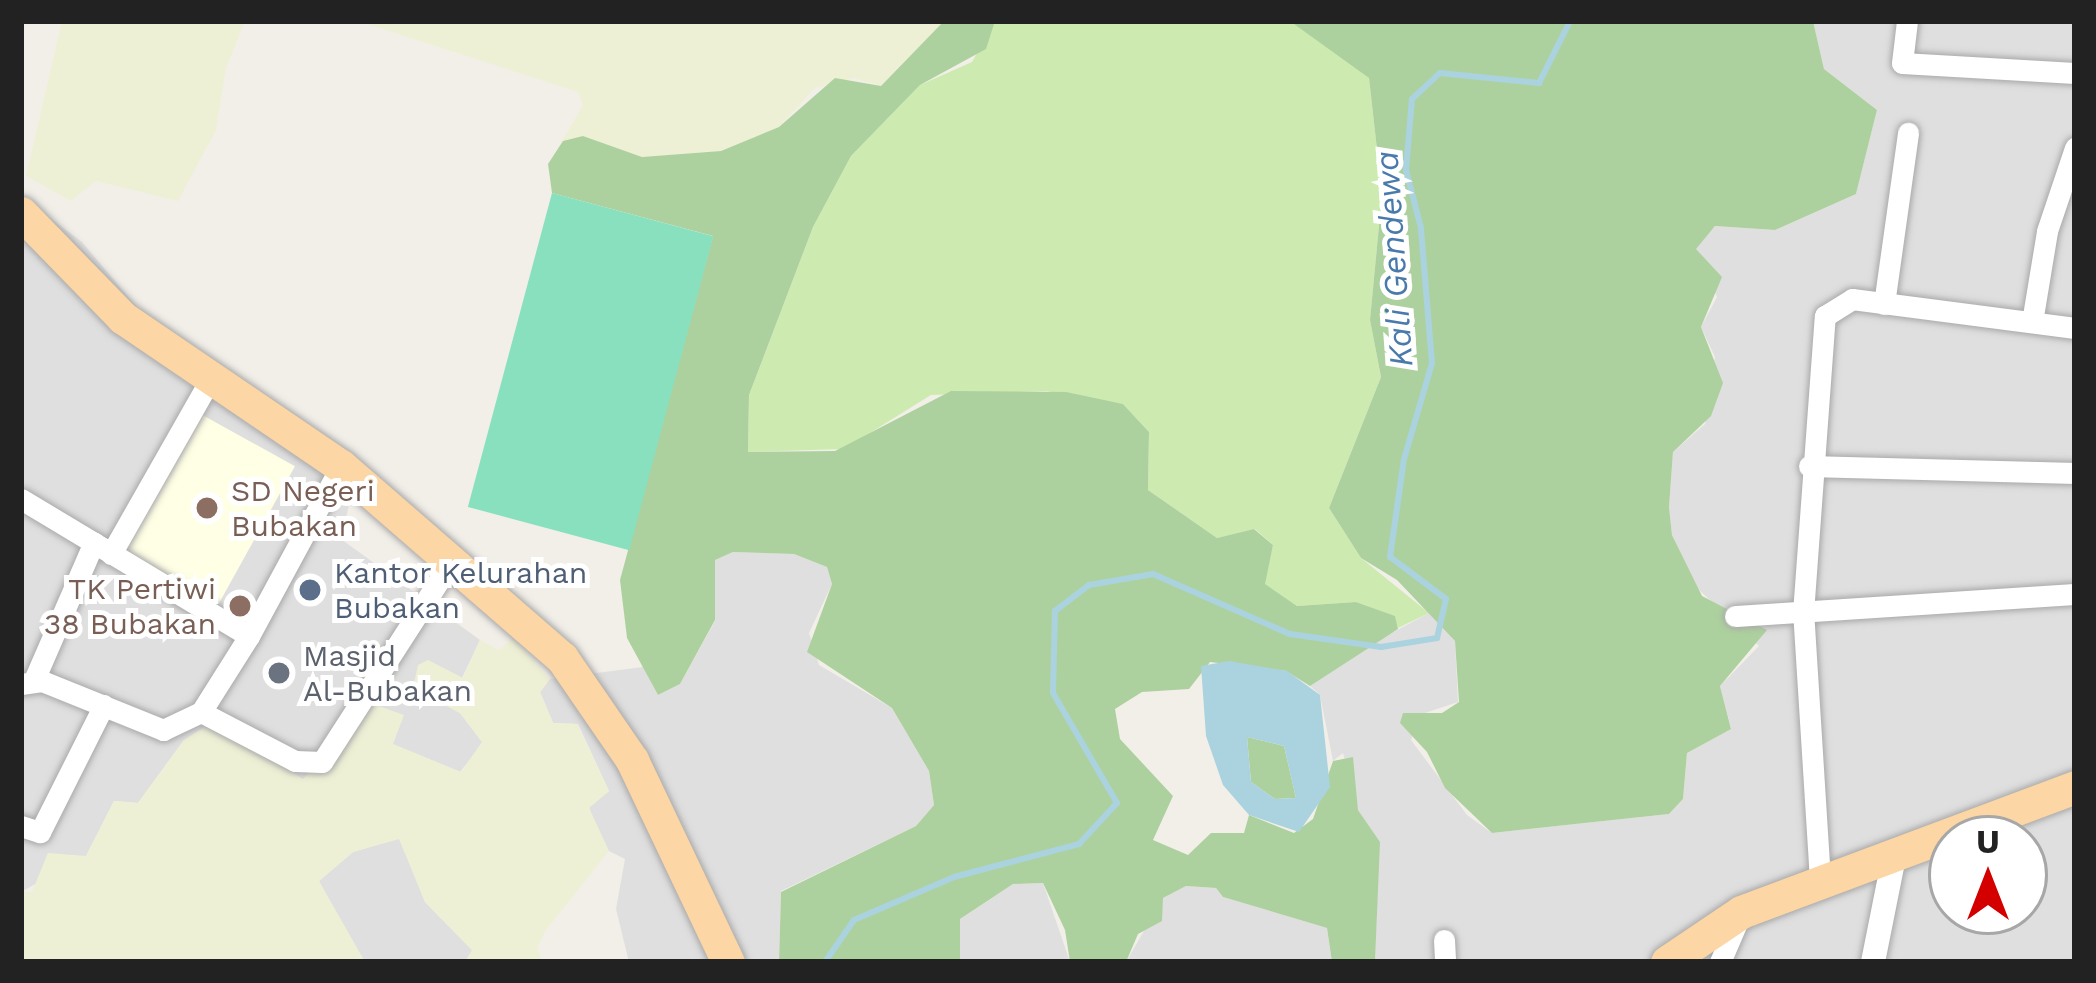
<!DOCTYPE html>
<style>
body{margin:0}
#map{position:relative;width:2096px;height:983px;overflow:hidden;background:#f2efe9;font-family:"Work Sans",sans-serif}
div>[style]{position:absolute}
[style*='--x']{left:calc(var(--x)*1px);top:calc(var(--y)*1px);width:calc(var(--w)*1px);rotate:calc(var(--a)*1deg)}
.residential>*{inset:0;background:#e0dfdf}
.education>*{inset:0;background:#ffffe5;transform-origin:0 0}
.farmland>*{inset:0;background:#eef0d5}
.grass>*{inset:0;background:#cdebb0}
.forest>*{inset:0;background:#add19e}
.pitch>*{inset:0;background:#88e0be;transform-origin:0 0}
.water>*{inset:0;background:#aad3df}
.stream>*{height:6px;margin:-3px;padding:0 3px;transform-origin:3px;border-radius:3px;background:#aad3df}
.roads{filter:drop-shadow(0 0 3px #a9a9a9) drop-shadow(0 0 3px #a9a9a9)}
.minor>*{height:21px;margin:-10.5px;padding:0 10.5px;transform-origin:10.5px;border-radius:10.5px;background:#fff}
.tertiary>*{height:24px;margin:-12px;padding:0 12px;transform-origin:12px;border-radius:12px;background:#fff}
.primary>*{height:33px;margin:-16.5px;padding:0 16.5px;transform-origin:16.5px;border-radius:16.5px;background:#fcd6a4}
.dots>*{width:33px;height:33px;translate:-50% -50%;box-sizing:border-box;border:6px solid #fff;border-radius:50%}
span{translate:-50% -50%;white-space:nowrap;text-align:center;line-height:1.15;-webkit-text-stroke:10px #fff;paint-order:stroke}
.education-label{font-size:30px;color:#785e54}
.left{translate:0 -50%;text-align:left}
.right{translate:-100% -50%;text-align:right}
.service-label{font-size:30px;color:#4e5e75}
.worship-label{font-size:30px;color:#5b616d}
.water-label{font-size:33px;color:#4a7aab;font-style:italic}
.frame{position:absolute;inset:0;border:24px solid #222;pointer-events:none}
.north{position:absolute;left:1928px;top:815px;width:120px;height:120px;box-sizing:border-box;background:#fff;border:3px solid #a7a7a7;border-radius:50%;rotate:0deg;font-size:33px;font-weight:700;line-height:48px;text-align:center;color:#222}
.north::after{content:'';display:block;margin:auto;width:42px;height:54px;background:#d40000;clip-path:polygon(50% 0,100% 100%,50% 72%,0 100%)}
</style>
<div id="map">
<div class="residential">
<div style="clip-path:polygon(evenodd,1813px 21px,2075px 21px,2075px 962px,1375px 962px,1379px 842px,1358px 810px,1343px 753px,1333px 761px,1320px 695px,1310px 686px,1358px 651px,1429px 613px,1455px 641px,1458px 702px,1422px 714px,1411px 740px,1467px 815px,1492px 833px,1669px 814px,1683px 799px,1687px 753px,1731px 728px,1720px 686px,1759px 646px,1697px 588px,1672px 535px,1669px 507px,1673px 452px,1705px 424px,1715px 357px,1701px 327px,1717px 297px,1695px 249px,1715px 226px,1775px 230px,1856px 194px,1877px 110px,1824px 69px,1813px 21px,1952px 839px,2024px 839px,2024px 911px,1952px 911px,1952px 839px)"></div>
<div style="clip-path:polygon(21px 196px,82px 242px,146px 318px,359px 462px,341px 539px,480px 640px,462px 678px,413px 687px,460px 713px,483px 743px,460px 772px,392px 744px,303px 780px,280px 764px,184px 740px,138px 803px,114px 801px,86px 856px,21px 892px)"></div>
<div style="clip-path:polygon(733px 552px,794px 554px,827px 567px,832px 584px,809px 633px,819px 665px,892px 708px,929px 771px,934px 805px,916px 826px,781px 891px,779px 962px,629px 962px,616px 909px,625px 859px,603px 848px,589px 807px,609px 791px,578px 724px,553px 723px,540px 692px,550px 679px,643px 667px,658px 695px,680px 684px,715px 621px,714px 560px)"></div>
<div style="clip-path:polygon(400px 838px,425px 902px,473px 951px,465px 962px,365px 962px,345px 935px,319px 881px,353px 852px)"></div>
<div style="clip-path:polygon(1043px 883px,1070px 962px,960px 962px,960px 919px,1013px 884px)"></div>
<div style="clip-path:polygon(1186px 886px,1216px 888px,1223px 897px,1327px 928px,1332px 962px,1126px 962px,1163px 898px)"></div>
</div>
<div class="education">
<div style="left:197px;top:412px;width:112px;height:157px;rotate:29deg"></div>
</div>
<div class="farmland">
<div style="clip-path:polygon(62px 21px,245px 21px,226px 68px,216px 130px,178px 201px,96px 181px,71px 201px,26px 176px)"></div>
<div style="clip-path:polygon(358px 21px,944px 21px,881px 86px,854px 78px,815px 88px,779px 127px,721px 151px,642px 157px,583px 136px,558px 148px,583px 105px,578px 92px)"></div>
<div style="clip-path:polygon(513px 638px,550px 679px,540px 692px,553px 723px,577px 724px,609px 791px,589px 808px,609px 851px,546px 930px,538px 946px,542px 962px,465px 962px,472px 950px,425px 902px,399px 839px,353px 852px,319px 881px,365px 962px,21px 962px,21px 892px,32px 892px,48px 853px,86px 856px,114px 801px,138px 803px,184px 740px,211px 723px,303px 779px,370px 703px,404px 715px,393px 744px,461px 772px,482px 742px,460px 713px,413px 688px,418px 665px,428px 660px,463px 678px,480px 640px,499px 650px)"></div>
</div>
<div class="grass">
<div style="clip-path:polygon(995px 21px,1296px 21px,1369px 78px,1382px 194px,1370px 320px,1381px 377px,1329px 508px,1361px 558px,1429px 613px,1398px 628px,1394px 616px,1356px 602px,1297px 606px,1264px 584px,1273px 545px,1255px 529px,1217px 538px,1148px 490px,1149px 432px,1123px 404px,1046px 391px,931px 395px,844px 449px,748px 452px,749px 395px,813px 227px,851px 156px,920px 85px,972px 62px)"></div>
</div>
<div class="forest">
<div style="clip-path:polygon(944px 21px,995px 21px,986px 49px,920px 85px,851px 156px,813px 227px,749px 395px,748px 452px,835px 451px,951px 391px,1066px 392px,1123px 404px,1149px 432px,1148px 490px,1217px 538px,1254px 529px,1273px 545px,1265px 584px,1297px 606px,1356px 602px,1395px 616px,1398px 629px,1310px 686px,1286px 671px,1210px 662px,1189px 689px,1142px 692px,1115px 709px,1120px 739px,1173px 796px,1153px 840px,1188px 855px,1211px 833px,1244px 833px,1249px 815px,1294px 833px,1313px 819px,1333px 761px,1353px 757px,1358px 810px,1380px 842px,1375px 962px,1332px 962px,1327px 928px,1223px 897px,1216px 888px,1186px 886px,1163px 898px,1162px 921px,1138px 934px,1126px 962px,1070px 962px,1065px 930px,1043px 883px,1013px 884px,960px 919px,960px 962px,779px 962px,781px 892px,916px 826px,934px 805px,929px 771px,892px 708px,807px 652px,832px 584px,827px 567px,794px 554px,733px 552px,715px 560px,715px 620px,680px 684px,658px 695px,627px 638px,620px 580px,713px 236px,552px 193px,548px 164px,563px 141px,583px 136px,642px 157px,721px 151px,779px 127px,835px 78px,881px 86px)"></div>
<div style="clip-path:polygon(1813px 21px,1824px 69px,1877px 110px,1856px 194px,1775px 230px,1715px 226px,1696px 249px,1722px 277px,1701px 327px,1723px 383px,1711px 416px,1673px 452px,1669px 507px,1672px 535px,1702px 596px,1767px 630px,1720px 686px,1731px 729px,1687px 753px,1683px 799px,1669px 814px,1492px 833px,1445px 788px,1427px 752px,1400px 723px,1403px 713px,1442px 713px,1459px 702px,1455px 641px,1397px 580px,1361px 558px,1329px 508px,1381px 377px,1370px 320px,1382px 194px,1369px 78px,1294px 24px)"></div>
<div style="clip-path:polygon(1247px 737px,1284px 746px,1296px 798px,1275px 799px,1251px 782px)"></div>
</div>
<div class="pitch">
<div style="left:552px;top:193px;width:167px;height:325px;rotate:15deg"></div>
</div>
<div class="water">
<div style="clip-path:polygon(evenodd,1229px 661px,1287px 671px,1320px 695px,1330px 787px,1299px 832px,1249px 815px,1223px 785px,1206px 736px,1201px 666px,1229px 661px,1247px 737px,1284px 746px,1296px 798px,1275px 799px,1251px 782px,1247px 737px)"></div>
</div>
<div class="stream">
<div style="--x:825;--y:962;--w:51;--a:-55.4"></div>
<div style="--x:854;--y:920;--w:109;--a:-23.3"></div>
<div style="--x:954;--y:877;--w:129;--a:-14.8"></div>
<div style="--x:1079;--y:844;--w:56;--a:-47.2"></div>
<div style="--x:1117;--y:803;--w:127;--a:-120.2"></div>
<div style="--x:1053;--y:693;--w:82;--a:-88.6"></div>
<div style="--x:1055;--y:611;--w:43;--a:-37.4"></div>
<div style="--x:1089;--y:585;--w:65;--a:-9.8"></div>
<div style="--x:1153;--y:574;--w:150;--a:23.7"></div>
<div style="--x:1290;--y:634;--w:92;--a:8.1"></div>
<div style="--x:1381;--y:647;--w:57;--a:-9.1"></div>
<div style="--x:1437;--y:638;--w:40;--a:-77"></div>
<div style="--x:1446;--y:599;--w:70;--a:-143.1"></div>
<div style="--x:1390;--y:557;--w:99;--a:-81.9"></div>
<div style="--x:1404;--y:459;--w:100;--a:-73.7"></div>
<div style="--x:1432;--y:363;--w:135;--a:-94.7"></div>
<div style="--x:1421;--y:228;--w:60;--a:-104.5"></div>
<div style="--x:1406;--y:170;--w:71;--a:-85.2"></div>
<div style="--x:1412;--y:99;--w:38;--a:-43"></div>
<div style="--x:1440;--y:73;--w:100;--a:5.8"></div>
<div style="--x:1539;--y:83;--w:69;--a:-63.4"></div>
</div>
<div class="roads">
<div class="minor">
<div style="--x:1907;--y:21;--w:42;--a:96.8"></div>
<div style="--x:1902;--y:63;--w:173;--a:3.3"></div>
<div style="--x:1884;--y:304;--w:173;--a:-82"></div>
<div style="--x:2032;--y:322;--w:92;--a:-80.6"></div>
<div style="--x:2047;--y:231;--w:88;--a:-71.4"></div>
<div style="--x:1809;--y:466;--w:266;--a:1.5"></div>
<div style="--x:21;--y:499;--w:266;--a:31"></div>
<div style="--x:249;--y:636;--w:193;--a:-61.6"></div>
<div style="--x:111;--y:554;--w:202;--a:-60.4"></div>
<div style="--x:1735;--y:616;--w:341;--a:-3.7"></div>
<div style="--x:34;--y:680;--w:150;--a:-66.5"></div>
<div style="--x:21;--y:684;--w:21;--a:-8"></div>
<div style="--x:42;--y:681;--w:131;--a:22"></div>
<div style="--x:163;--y:730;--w:42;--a:-25.3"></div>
<div style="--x:201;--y:712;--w:90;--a:-57.7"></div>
<div style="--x:201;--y:712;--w:106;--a:27.5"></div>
<div style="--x:295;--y:761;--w:27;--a:2"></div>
<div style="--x:322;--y:762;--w:240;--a:-57.2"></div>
<div style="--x:21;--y:826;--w:20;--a:18"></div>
<div style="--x:40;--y:832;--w:142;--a:-63.3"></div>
<div style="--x:1820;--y:880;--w:268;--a:-93.6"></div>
<div style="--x:1803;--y:613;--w:298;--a:-85.8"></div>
<div style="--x:1825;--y:316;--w:32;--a:-32"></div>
<div style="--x:1852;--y:299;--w:225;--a:7.4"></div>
<div style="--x:1444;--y:940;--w:22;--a:87"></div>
<div style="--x:1720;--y:962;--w:48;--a:-66.6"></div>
</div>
<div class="tertiary">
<div style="--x:1873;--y:962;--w:112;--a:-78.7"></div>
</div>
<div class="primary">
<div style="--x:21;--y:213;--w:146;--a:45.8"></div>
<div style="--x:123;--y:318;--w:263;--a:34.2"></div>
<div style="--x:341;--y:466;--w:293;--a:41"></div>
<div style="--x:562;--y:658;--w:124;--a:55.5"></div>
<div style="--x:632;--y:760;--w:224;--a:64.6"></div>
<div style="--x:1667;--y:962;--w:89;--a:-34"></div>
<div style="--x:1741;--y:912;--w:357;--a:-20.5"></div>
</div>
</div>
<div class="dots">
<div style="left:207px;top:508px;background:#8d6e63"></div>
<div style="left:310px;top:590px;background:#5c6f8a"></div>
<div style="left:240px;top:606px;background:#8d6e63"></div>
<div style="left:279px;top:673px;background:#6b7280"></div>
</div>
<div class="education-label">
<span class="left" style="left:231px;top:508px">SD Negeri<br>Bubakan</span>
<span class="right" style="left:216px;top:606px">TK Pertiwi<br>38 Bubakan</span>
</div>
<div class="service-label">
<span class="left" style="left:334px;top:590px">Kantor Kelurahan<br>Bubakan</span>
</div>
<div class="worship-label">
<span class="left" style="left:303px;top:673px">Masjid<br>Al-Bubakan</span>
</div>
<div class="water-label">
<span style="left:1394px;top:259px;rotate:-94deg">Kali Gendewa</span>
</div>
<div class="frame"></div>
<div class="north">U</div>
</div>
